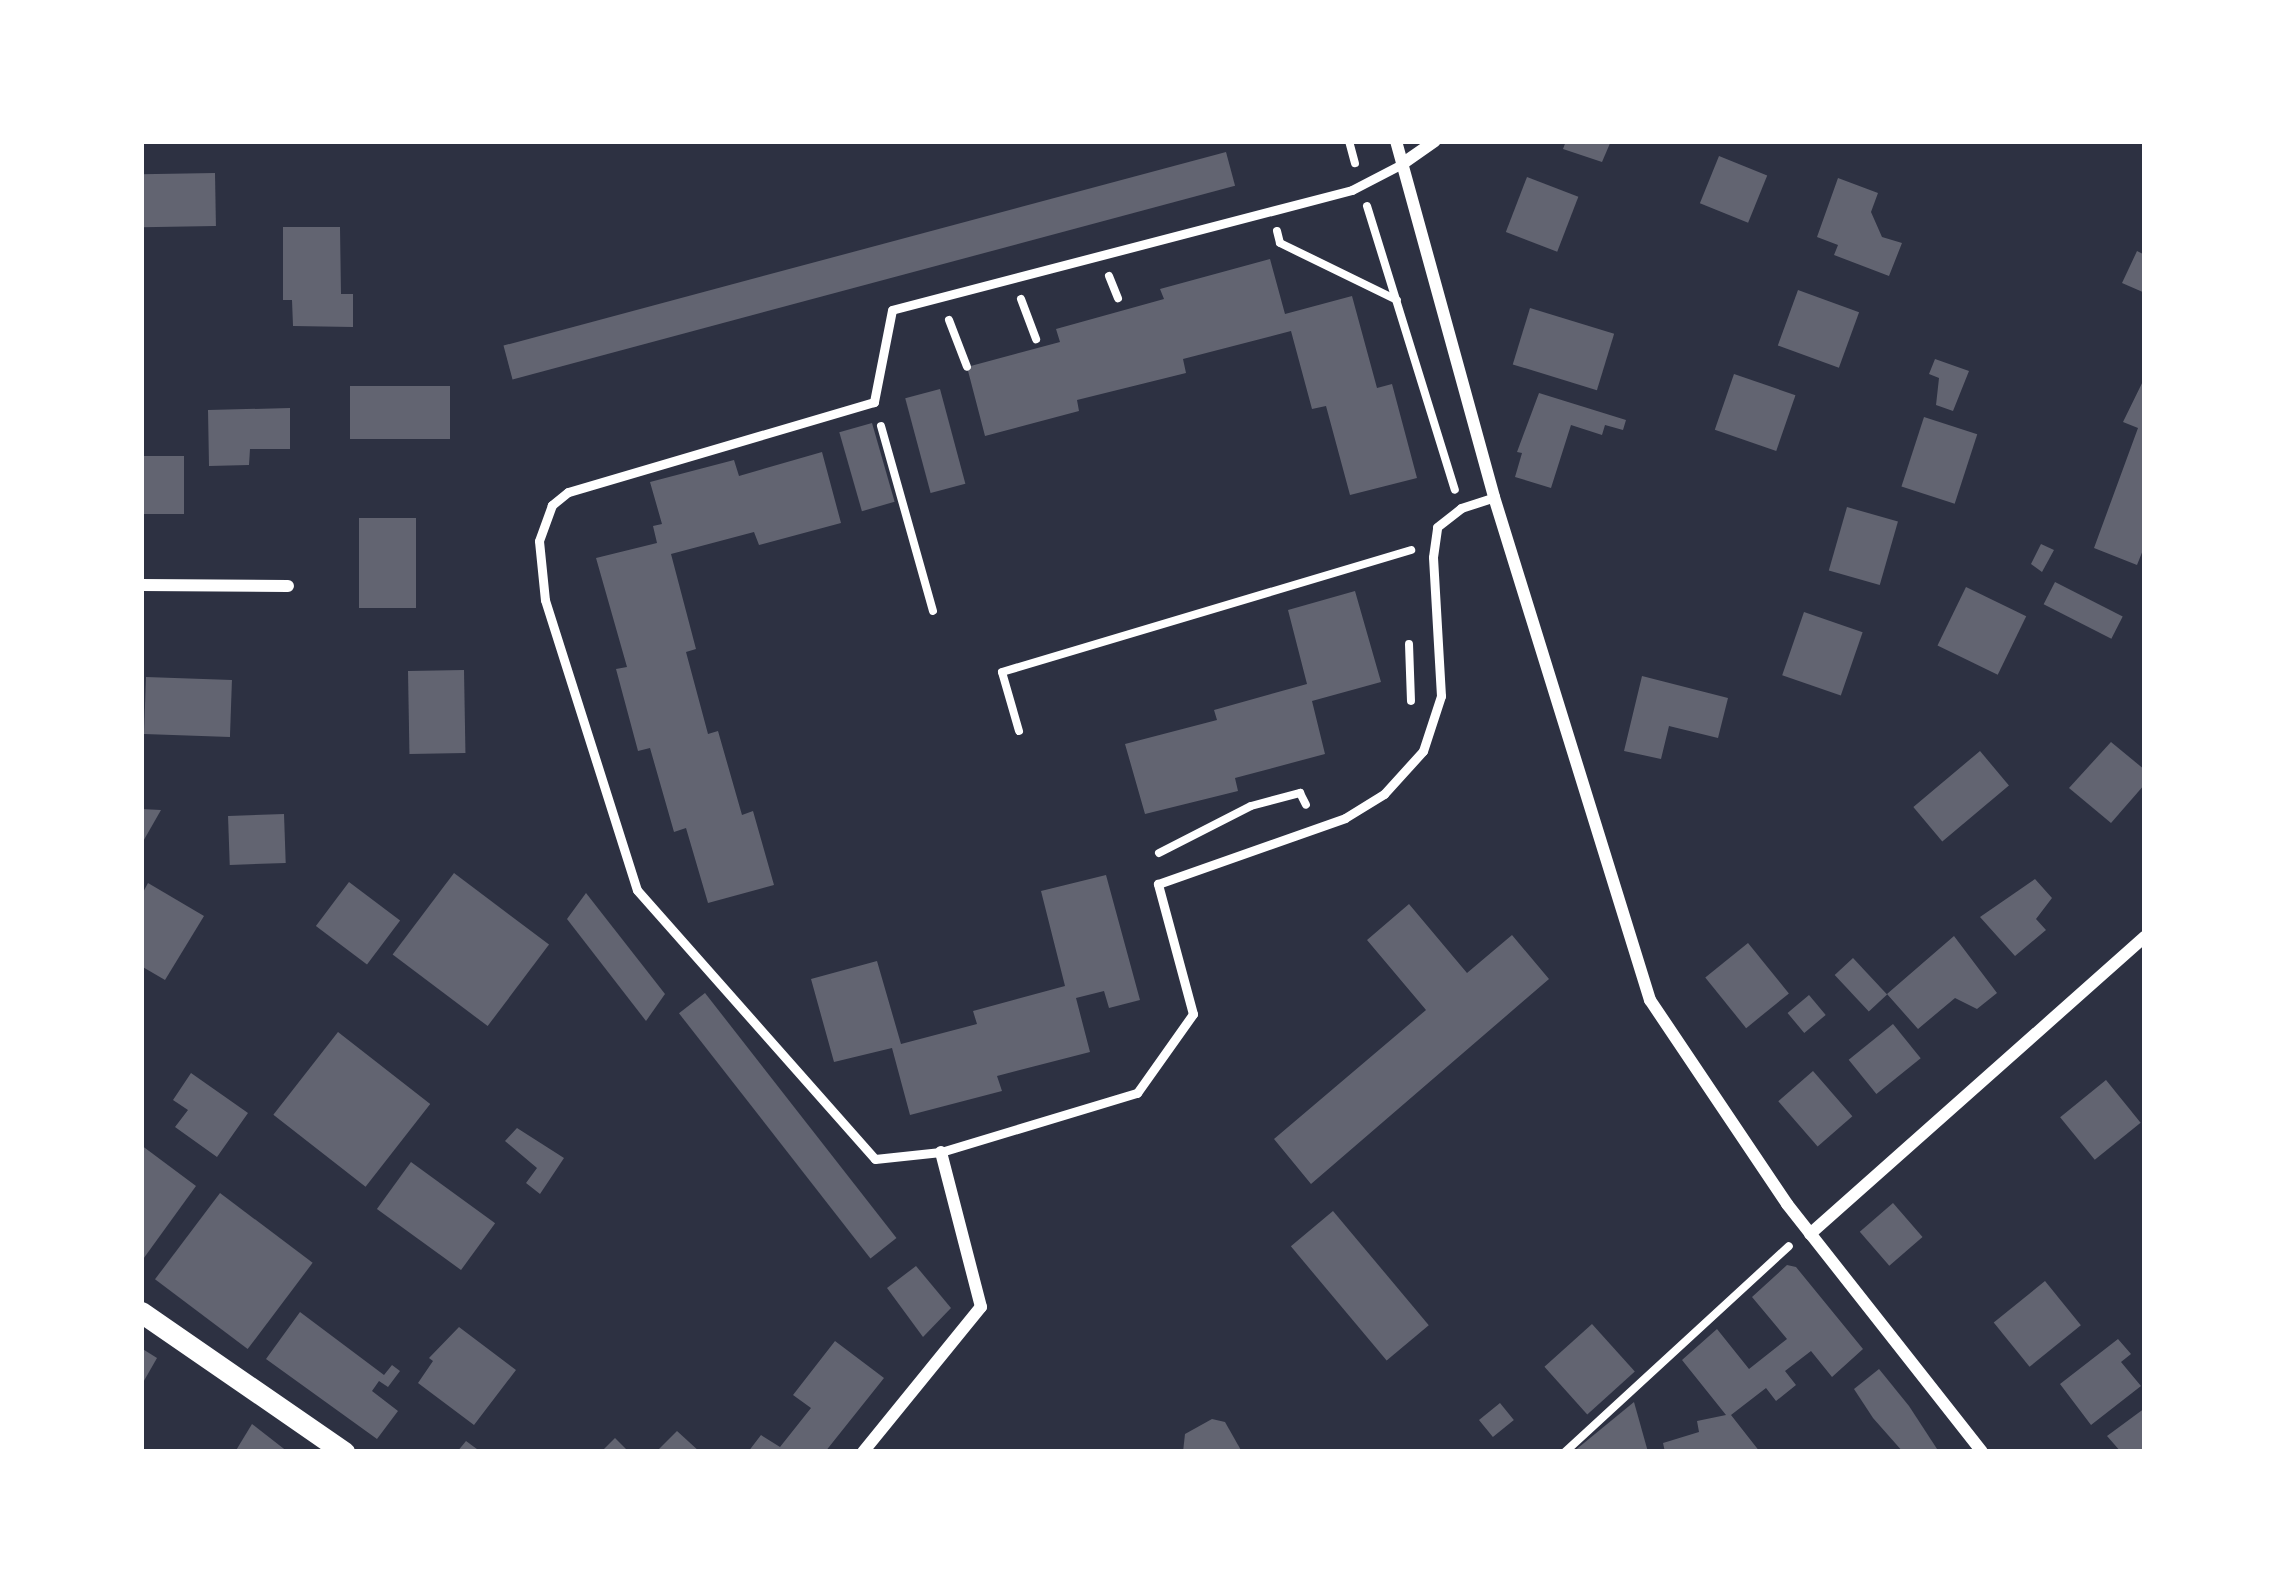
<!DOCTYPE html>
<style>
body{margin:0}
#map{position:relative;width:2286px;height:1593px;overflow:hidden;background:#2d3142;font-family:"IBM Plex Sans",sans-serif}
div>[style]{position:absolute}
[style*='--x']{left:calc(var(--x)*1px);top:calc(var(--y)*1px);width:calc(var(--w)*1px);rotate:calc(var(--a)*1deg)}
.building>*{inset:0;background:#626471;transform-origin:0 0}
.path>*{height:8px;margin:-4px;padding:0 4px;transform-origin:4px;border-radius:4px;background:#fff}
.service>*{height:9px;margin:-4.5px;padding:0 4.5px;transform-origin:4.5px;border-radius:4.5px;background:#fff}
.minor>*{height:12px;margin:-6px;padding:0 6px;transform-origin:6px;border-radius:6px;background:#fff}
.tertiary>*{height:21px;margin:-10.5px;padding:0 10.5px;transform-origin:10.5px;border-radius:10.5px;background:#fff}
span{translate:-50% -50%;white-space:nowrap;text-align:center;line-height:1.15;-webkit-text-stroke:12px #fff;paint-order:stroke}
.frame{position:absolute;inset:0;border:144px solid #fff;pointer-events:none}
</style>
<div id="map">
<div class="building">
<div style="clip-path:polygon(1566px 141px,1611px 141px,1602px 162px,1563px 149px)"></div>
<div style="left:1226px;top:152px;width:35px;height:748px;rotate:75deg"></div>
<div style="left:1719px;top:156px;width:52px;height:51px;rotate:22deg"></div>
<div style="left:215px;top:173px;width:53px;height:74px;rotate:89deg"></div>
<div style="left:1527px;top:177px;width:55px;height:59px;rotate:21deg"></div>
<div style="clip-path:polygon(1838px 178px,1878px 193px,1871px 212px,1882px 237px,1902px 243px,1889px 276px,1834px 255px,1838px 245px,1817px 237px)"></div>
<div style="clip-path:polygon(283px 227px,340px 227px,341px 294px,353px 294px,353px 327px,293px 326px,292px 300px,283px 300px)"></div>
<div style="clip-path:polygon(2137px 251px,2145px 255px,2145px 293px,2122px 283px)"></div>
<div style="clip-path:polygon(1270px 259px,1285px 314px,1352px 296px,1377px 388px,1392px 384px,1417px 478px,1350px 495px,1326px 406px,1312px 409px,1291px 331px,1183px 359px,1186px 373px,1077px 400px,1079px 411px,985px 436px,967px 367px,1060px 342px,1056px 329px,1164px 299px,1160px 289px)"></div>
<div style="left:1798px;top:290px;width:65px;height:59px;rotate:20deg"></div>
<div style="left:1530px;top:308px;width:88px;height:59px;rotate:17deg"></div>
<div style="clip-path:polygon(1935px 359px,1969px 371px,1953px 411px,1936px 405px,1939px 378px,1929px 374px)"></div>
<div style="left:1734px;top:374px;width:65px;height:59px;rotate:19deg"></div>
<div style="clip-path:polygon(2145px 377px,2145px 545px,2137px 565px,2094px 548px,2138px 428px,2123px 422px)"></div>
<div style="left:450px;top:386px;width:53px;height:100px;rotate:90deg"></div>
<div style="left:940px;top:389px;width:98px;height:36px;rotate:75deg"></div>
<div style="clip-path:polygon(1539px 393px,1626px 420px,1623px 430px,1605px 425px,1602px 435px,1571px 425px,1551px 488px,1515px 477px,1522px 453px,1517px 452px)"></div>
<div style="clip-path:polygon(290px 408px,290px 449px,250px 449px,249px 465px,209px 466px,208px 410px)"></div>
<div style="left:1924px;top:417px;width:56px;height:73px;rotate:18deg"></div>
<div style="left:872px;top:423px;width:82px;height:34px;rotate:74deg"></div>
<div style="clip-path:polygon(822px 452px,841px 523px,759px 545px,754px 532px,671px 554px,696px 649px,686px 652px,708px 734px,718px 731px,742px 815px,753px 811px,774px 885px,708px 903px,686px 828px,674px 832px,650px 748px,638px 751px,616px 669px,627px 667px,596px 558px,657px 543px,653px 526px,662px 524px,650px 482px,734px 460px,739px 476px)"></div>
<div style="left:184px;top:456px;width:58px;height:43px;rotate:90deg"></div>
<div style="left:1847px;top:507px;width:53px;height:66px;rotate:16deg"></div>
<div style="left:359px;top:518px;width:57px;height:90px"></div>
<div style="clip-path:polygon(2041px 544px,2054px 550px,2042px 572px,2031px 564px)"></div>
<div style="left:2055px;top:582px;width:76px;height:25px;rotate:27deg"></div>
<div style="left:1966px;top:587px;width:67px;height:65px;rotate:26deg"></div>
<div style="clip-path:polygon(1355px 591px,1381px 682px,1312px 701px,1325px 754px,1235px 778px,1238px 791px,1145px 814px,1125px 744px,1217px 720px,1214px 710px,1307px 684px,1288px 610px)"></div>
<div style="left:1804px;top:612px;width:62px;height:67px;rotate:19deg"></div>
<div style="left:464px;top:670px;width:83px;height:56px;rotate:89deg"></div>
<div style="clip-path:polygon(1642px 676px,1728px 698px,1718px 738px,1669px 726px,1661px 759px,1624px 751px)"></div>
<div style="left:146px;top:677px;width:86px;height:57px;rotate:2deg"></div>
<div style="clip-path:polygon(2111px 742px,2145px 770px,2145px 784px,2111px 823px,2069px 788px)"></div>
<div style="left:1980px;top:751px;width:45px;height:87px;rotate:50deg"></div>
<div style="clip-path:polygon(141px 809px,161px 810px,141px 845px)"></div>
<div style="left:284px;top:814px;width:49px;height:56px;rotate:88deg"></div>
<div style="left:454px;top:873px;width:119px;height:102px;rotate:37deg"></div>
<div style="clip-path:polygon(1106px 875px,1140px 1000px,1109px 1008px,1104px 991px,1076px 998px,1090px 1052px,997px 1076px,1002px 1091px,910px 1115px,892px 1048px,834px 1062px,811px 979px,877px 961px,901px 1044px,977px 1024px,973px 1011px,1065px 986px,1041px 891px)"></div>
<div style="clip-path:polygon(2035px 879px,2052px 898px,2036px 919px,2046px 930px,2015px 956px,1980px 917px)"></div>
<div style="left:349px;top:882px;width:64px;height:55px;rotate:37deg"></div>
<div style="clip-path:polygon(148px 883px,204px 916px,165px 980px,141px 966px,141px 896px)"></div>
<div style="clip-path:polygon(586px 893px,665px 994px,646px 1021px,567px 919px)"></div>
<div style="clip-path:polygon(1409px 904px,1467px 973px,1512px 935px,1549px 979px,1311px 1184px,1274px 1139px,1426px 1010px,1367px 940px)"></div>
<div style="clip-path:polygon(1954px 936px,1997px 993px,1977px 1009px,1955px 998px,1918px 1029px,1887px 994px)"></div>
<div style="left:1748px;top:943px;width:65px;height:55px;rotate:51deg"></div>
<div style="left:1853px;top:958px;width:50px;height:25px;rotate:47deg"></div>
<div style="left:705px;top:993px;width:311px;height:33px;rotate:52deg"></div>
<div style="left:1809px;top:995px;width:26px;height:28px;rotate:50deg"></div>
<div style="left:1893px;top:1024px;width:44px;height:57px;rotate:51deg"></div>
<div style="left:338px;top:1032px;width:117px;height:105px;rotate:38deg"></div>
<div style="left:1813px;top:1071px;width:60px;height:46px;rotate:49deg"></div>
<div style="clip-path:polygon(191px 1073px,248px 1113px,217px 1157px,175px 1127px,188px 1110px,173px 1100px)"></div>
<div style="left:2106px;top:1080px;width:55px;height:59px;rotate:51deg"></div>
<div style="clip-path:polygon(517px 1128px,564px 1158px,540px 1194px,526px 1183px,537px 1168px,505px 1141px)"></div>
<div style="clip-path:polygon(141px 1145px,196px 1186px,141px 1262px)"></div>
<div style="left:411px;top:1162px;width:104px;height:58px;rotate:36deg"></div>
<div style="left:220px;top:1193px;width:116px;height:108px;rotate:37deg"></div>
<div style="left:1893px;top:1203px;width:45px;height:44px;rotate:49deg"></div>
<div style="left:1333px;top:1211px;width:149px;height:55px;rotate:50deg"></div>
<div style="clip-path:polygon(1787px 1265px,1796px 1267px,1863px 1349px,1832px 1377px,1811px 1351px,1785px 1371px,1796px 1385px,1776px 1401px,1766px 1388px,1731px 1415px,1760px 1452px,1665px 1452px,1663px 1443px,1699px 1432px,1697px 1421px,1726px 1415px,1682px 1360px,1717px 1329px,1749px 1369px,1787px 1339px,1752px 1297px)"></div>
<div style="clip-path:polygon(916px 1266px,951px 1308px,923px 1337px,887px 1288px)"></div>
<div style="left:2045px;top:1281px;width:57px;height:66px;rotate:51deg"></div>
<div style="clip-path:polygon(300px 1312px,384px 1375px,392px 1365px,400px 1371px,388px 1387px,379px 1381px,372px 1391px,398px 1411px,377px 1439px,266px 1359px)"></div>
<div style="left:1592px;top:1324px;width:64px;height:64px;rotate:48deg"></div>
<div style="clip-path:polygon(459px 1327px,516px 1370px,474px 1425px,418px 1383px,433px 1361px,429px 1358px)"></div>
<div style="clip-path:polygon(2118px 1339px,2131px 1354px,2121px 1362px,2141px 1386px,2091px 1425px,2060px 1384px)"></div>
<div style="clip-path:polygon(835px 1341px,884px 1378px,825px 1452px,748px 1452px,761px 1435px,780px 1447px,811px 1408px,793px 1395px)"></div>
<div style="clip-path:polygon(141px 1348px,157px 1358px,141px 1386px)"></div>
<div style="clip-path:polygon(1879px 1369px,1909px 1406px,1939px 1452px,1903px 1452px,1873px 1418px,1854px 1389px)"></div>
<div style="clip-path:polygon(1634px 1402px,1648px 1452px,1573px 1452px)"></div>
<div style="left:1500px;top:1403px;width:22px;height:27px;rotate:51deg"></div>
<div style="clip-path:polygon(2145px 1408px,2145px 1452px,2121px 1452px,2107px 1436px)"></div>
<div style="clip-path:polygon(1212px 1419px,1225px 1422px,1242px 1452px,1183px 1452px,1185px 1434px)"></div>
<div style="clip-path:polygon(252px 1424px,288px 1452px,235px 1452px)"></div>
<div style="clip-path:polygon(677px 1431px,700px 1452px,656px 1452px)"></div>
<div style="clip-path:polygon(615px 1438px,629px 1452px,601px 1452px)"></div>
<div style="clip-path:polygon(466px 1441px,481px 1452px,457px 1452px)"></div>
</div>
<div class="path">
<div style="--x:1349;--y:141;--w:23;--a:75"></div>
<div style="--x:1367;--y:206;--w:297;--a:72.8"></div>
<div style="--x:1277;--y:231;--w:12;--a:76"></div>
<div style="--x:1280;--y:243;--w:130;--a:26"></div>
<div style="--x:1109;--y:276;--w:24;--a:68"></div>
<div style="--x:1021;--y:299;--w:43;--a:69.4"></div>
<div style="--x:949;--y:320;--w:50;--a:69"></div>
<div style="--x:881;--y:426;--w:192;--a:74.3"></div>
<div style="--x:1409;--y:644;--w:57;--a:88"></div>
<div style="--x:1019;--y:731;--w:61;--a:-106.1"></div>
<div style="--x:1002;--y:672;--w:427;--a:-16.6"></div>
<div style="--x:1159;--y:853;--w:103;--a:-27.1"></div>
<div style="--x:1251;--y:806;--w:51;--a:-14.9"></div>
<div style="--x:1300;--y:793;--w:13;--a:63"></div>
<div style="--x:1565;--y:1452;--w:304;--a:-42.6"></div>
</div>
<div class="service">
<div style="--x:1402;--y:164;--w:56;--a:152.5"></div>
<div style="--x:1352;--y:190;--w:475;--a:165.4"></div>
<div style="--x:892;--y:310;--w:94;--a:101.1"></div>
<div style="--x:874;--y:402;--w:319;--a:163.6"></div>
<div style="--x:568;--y:492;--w:21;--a:141"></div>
<div style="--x:552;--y:505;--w:38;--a:110"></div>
<div style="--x:539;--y:541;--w:59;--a:84.2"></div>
<div style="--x:545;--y:600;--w:304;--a:72.4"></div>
<div style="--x:637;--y:890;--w:359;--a:48.5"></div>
<div style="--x:875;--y:1159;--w:66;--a:-6.1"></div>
<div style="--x:941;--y:1152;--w:205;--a:-16.8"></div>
<div style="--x:1137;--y:1093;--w:97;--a:-54.7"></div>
<div style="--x:1193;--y:1014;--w:135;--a:-105.1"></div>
<div style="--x:1158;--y:884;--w:198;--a:-19.4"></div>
<div style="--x:1345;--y:818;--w:46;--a:-31.6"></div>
<div style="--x:1384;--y:794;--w:58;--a:-47.8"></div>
<div style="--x:1423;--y:751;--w:58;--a:-71.9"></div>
<div style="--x:1441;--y:696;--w:139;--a:-93.3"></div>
<div style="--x:1433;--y:557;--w:30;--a:-82"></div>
<div style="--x:1437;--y:527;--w:31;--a:-38"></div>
<div style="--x:1461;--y:508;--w:35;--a:-18"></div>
</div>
<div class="minor">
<div style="--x:1396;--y:141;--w:369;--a:74.6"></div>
<div style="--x:1494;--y:497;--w:527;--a:72.77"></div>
<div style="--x:1650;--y:1000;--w:246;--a:56.1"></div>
<div style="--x:1787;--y:1204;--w:315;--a:51.8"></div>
<div style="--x:1402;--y:164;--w:40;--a:-34.9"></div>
<div style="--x:141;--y:585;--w:147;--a:0.4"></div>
<div style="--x:1810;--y:1234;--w:448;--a:-41.6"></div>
<div style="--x:863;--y:1452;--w:187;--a:-50.9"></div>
<div style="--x:981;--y:1307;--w:160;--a:-104.5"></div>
</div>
<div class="tertiary">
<div style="--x:141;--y:1312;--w:247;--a:34.6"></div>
</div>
<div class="frame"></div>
</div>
